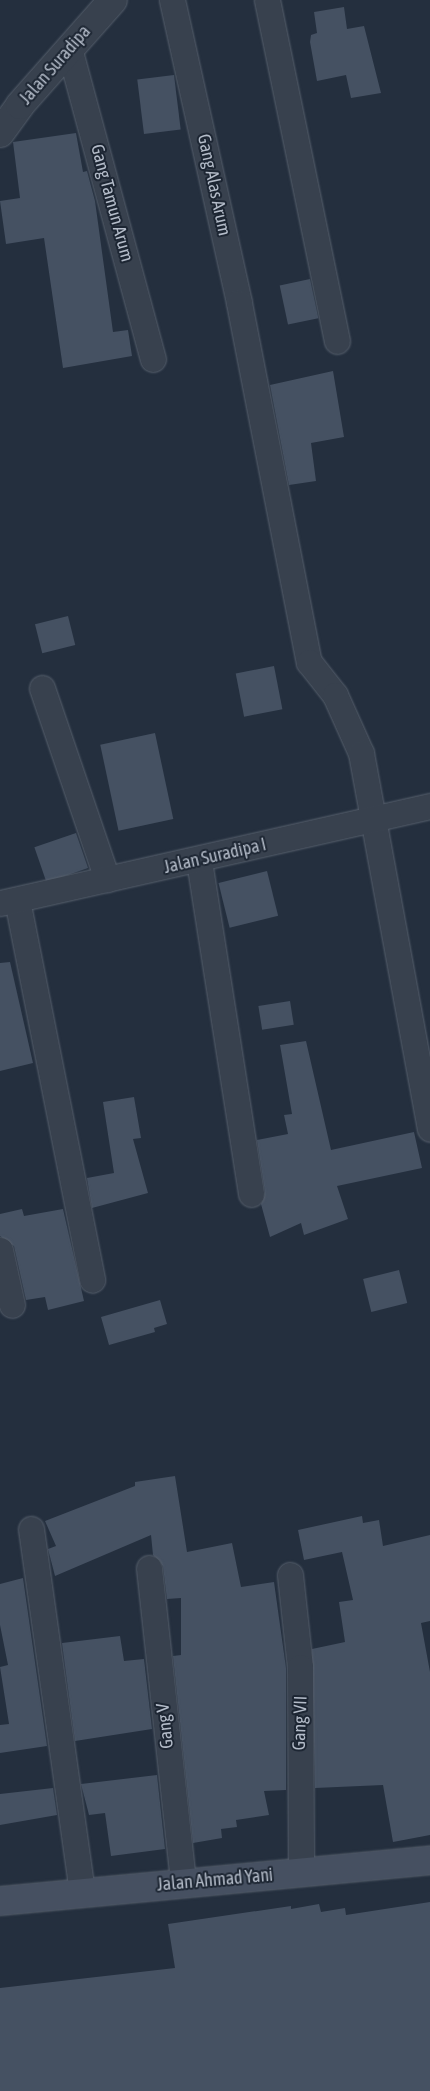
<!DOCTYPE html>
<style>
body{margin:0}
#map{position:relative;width:430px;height:2091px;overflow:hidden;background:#242f3e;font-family:"Asap Condensed",sans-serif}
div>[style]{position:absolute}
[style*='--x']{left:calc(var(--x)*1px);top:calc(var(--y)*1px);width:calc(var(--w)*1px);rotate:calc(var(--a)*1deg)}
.building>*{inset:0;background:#455162;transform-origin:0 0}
.roads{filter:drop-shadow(0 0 1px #565f6c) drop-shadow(0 0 1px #565f6c)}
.minor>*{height:25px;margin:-12.5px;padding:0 12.5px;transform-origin:12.5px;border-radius:12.5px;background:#38414e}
.tertiary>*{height:28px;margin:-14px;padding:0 14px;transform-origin:14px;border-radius:14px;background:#38414e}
.secondary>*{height:28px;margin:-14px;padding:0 14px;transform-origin:14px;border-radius:14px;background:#465061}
span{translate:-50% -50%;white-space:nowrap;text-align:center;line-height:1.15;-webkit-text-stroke:4px #1d2633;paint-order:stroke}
.street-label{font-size:18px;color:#b4bcc9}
</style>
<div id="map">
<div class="building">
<div style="clip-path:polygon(344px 7px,347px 29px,364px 26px,381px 93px,351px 98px,346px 75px,317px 81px,310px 42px,311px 35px,317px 33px,314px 12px)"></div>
<div style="left:174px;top:75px;width:55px;height:37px;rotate:83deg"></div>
<div style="clip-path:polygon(76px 133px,83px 172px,87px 171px,95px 201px,113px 332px,128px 330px,132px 356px,63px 368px,44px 238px,6px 244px,0 201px,20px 198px,13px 142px)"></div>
<div style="left:310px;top:279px;width:40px;height:31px;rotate:78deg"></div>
<div style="clip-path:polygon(333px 371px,344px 437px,311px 443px,316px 481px,289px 485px,270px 385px)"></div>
<div style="left:68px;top:616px;width:30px;height:34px;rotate:76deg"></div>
<div style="left:274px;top:666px;width:44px;height:39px;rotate:79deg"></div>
<div style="left:155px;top:733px;width:88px;height:56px;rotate:78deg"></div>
<div style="left:76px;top:833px;width:37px;height:44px;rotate:71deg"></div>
<div style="left:267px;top:871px;width:46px;height:50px;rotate:76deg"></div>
<div style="clip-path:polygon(10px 962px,33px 1063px,0 1071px,0 963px)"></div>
<div style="left:290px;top:1001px;width:24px;height:32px;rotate:81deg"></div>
<div style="clip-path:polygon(306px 1041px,331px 1150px,414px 1132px,422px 1168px,337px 1186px,348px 1219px,304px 1235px,301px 1223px,270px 1237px,261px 1204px,265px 1192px,257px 1140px,288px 1134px,284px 1115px,292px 1114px,280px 1045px)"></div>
<div style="clip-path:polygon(134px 1097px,141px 1138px,133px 1139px,148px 1193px,92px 1208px,87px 1178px,114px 1173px,103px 1102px)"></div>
<div style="clip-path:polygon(22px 1209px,24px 1216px,63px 1209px,84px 1301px,48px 1310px,45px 1297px,26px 1300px,14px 1246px,0 1236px,0 1214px)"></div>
<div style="left:399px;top:1270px;width:34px;height:37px;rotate:76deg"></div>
<div style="clip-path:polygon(160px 1300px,167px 1324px,154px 1328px,155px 1332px,109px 1345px,101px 1317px)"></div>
<div style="clip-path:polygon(175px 1476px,187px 1552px,232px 1543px,241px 1587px,274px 1582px,286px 1668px,286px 1790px,264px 1791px,269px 1815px,236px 1820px,237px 1827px,221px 1829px,222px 1838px,193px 1843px,173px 1656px,181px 1655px,181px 1598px,167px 1599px,163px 1566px,153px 1555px,151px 1535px,55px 1576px,48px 1549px,56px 1546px,45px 1521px,135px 1486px,135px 1482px)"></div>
<div style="clip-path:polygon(362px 1516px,363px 1523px,379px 1520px,383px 1546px,430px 1535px,430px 1621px,421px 1623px,430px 1672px,430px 1835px,393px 1842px,383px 1785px,315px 1788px,312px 1649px,345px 1642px,339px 1602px,353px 1600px,342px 1552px,304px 1560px,298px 1530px)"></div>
<div style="clip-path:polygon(23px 1578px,47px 1746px,0 1753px,0 1725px,9px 1724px,0 1667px,8px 1665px,0 1625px,0 1584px)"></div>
<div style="clip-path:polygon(120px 1636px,124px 1661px,144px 1659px,152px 1729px,75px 1741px,62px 1643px)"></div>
<div style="clip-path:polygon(157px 1775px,165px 1849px,111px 1856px,105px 1813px,89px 1815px,81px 1784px)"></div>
<div style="clip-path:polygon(53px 1788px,57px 1815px,0 1825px,0 1794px)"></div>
<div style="clip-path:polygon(430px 1902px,430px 2091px,0 2091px,0 1988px,175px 1968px,168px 1924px,291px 1906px,291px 1909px,319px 1904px,321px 1912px,345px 1908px,346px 1915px)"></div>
</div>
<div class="roads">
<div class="minor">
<div style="--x:172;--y:0;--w:310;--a:77.5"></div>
<div style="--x:239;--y:303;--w:366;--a:79"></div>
<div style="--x:309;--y:662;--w:42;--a:51.8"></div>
<div style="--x:335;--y:695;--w:64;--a:65.9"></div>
<div style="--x:361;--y:753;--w:382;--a:79.6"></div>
<div style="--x:267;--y:0;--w:348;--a:78.4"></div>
<div style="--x:69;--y:48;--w:322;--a:74.9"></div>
<div style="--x:42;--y:688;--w:202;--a:71.2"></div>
<div style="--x:199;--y:861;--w:337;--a:81.1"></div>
<div style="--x:17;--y:900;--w:387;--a:78.8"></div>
<div style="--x:0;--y:903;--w:441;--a:-12.7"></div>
<div style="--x:0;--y:1250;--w:56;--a:77.7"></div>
<div style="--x:31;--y:1529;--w:368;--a:82"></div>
<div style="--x:149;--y:1568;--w:317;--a:83.8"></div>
<div style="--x:290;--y:1575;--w:93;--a:83.8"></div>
<div style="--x:300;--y:1667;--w:205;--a:89.7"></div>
</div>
<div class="tertiary">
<div style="--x:0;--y:133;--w:34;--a:-54"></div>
<div style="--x:20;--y:105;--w:140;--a:-48.5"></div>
</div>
<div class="secondary">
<div style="--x:0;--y:1901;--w:432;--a:-5.4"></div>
</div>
</div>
<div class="street-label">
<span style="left:55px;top:65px;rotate:-49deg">Jalan Suradipa</span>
<span style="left:214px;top:185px;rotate:78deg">Gang Alas Arum</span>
<span style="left:112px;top:203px;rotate:75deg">Gang Tamun Arum</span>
<span style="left:215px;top:856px;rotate:-13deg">Jalan Suradipa I</span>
<span style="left:300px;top:1723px;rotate:-88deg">Gang VII</span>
<span style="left:165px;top:1726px;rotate:-96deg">Gang V</span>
<span style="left:215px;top:1880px;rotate:-5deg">Jalan Ahmad Yani</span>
</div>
</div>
